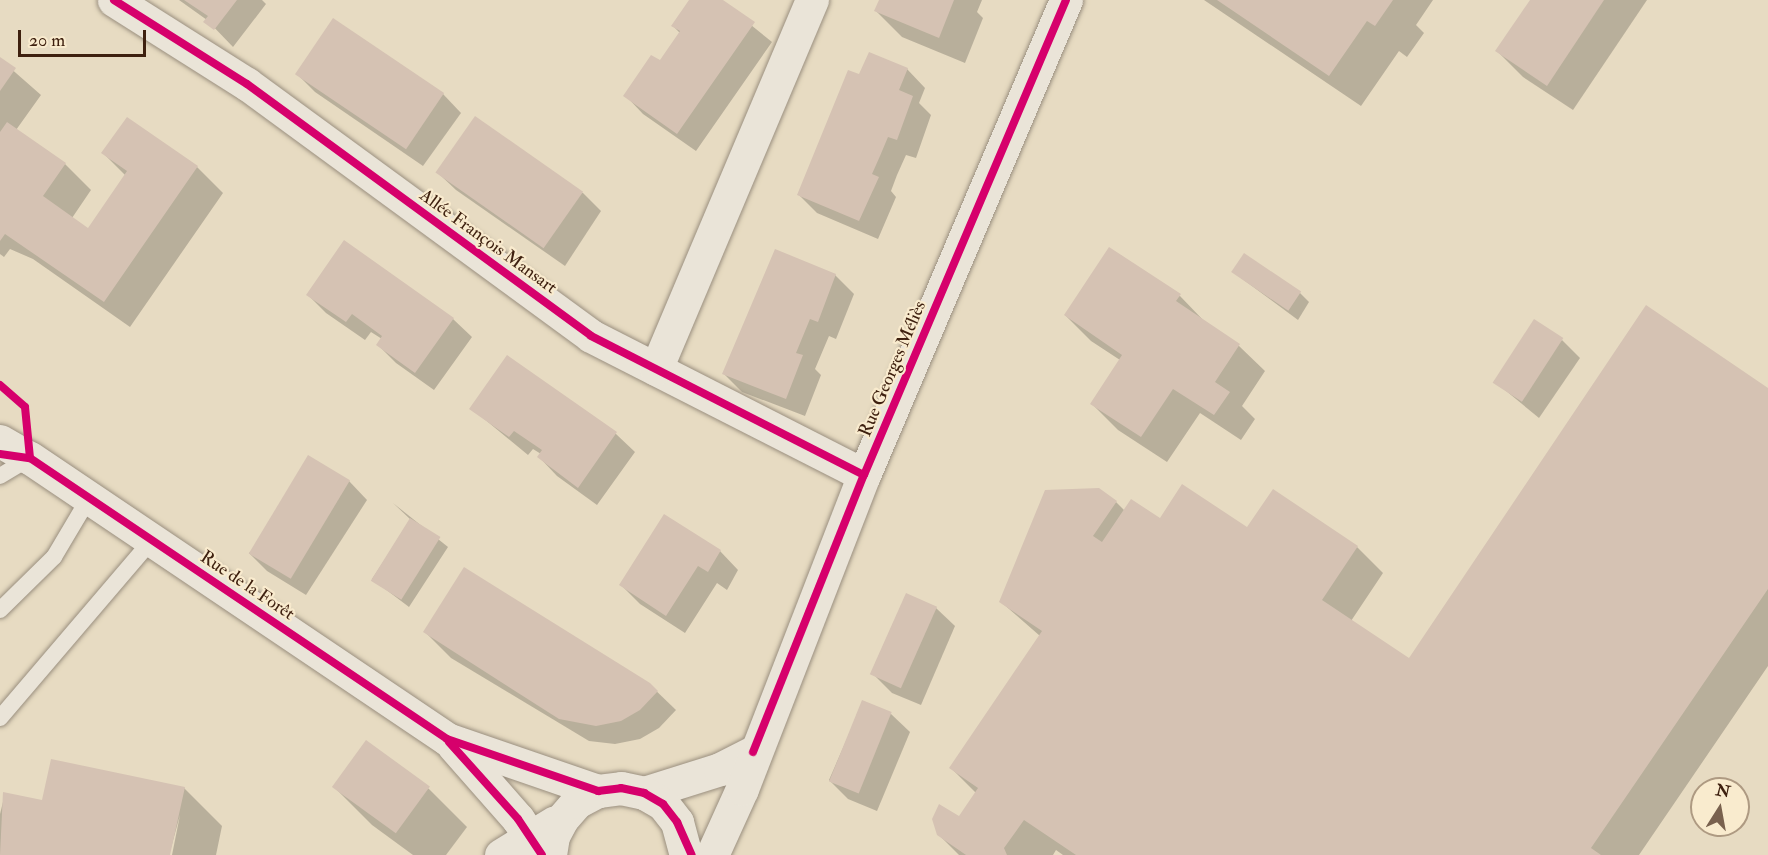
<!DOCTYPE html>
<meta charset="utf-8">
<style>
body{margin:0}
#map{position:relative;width:1768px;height:855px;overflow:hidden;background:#e7dbc2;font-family:"IM FELL Double Pica",serif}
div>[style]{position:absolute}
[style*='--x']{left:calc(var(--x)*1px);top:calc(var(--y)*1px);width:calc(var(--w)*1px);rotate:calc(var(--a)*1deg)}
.shadow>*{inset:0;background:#0003}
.building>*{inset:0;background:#d5c2b3;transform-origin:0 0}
.roads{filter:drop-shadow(0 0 2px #9a8f7f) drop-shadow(0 0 2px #9a8f7f)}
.lane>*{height:16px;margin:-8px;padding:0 8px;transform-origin:8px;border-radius:8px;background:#eae4d8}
.street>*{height:33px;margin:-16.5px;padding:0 16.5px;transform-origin:16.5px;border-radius:16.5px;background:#eae4d8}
.secondary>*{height:33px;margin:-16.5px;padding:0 16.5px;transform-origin:16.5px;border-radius:16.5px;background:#eae4d8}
.cycleway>*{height:8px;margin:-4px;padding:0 4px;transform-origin:4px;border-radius:4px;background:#d6006c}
span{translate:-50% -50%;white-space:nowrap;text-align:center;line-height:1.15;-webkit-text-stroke:4.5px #f9ebce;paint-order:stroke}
.street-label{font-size:18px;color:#3e200f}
.north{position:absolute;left:1690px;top:777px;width:60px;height:60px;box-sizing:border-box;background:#f9ebce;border:2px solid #ae9a82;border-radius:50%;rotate:11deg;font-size:16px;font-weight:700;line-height:24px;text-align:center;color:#3e200f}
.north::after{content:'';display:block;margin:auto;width:21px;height:27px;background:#79614e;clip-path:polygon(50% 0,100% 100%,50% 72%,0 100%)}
.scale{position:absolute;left:18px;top:30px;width:128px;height:27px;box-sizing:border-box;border:3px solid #3e200f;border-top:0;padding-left:8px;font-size:18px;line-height:21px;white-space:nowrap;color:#3e200f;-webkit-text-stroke:4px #f9ebce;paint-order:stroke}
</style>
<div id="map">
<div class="shadow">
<div style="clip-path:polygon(179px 0,262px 0,266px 4px,233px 47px,207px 20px)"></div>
<div style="clip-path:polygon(691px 0,720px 0,772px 42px,696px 151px,643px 114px,625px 95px,660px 62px,680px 33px,673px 26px)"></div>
<div style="clip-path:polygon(881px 0,982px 0,977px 12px,983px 18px,965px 63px,902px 37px,876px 11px)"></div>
<div style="clip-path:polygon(1204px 0,1433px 0,1416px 25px,1424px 33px,1407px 57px,1399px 51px,1361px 106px)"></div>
<div style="clip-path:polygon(1532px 0,1647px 0,1573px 110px,1523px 77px,1497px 51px)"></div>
<div style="clip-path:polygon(0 59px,41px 95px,16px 130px,65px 164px,91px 190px,72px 218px,89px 230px,126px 176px,103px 153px,197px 167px,223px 193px,130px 327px,33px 259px,10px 249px,4px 257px,0 254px)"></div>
<div style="clip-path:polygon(907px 69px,925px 88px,919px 103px,931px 115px,916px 158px,906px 155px,897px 175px,891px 191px,896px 197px,878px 239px,817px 213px,799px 195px,860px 76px)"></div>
<div style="clip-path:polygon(297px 74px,443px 94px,461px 113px,423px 166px,315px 92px)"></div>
<div style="clip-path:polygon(437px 172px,583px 193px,601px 211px,565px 266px,456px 190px)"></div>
<div style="clip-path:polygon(1233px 272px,1300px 293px,1309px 302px,1298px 320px)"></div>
<div style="clip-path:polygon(835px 275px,854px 294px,836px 339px,829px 336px,815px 369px,821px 375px,805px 416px,742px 392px,724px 374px)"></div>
<div style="clip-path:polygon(308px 295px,453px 319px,472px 337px,434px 390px,396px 363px,378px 345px,382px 339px,371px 332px,365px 340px,326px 313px)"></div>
<div style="clip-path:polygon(1180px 296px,1205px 322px,1239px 346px,1265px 371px,1242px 406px,1255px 419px,1241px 440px,1200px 413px,1167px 462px,1118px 430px,1092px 404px,1120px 360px,1091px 341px,1065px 315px)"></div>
<div style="clip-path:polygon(1562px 340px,1580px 358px,1539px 418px,1494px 381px)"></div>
<div style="clip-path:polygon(508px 357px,616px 434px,635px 452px,597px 505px,557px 476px,539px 457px,541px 454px,533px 449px,528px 455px,471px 408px)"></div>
<div style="clip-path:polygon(1768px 390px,1768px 666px,1639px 855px,1063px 855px,1056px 850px,1053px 855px,959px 855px,938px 834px,959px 818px,976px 793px,951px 768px,1040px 636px,1001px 602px,1116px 502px,1125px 511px,1160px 520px,1357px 547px,1383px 573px,1351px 621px,1409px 660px)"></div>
<div style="clip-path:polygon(349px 481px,367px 500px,306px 595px,267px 571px,249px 553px)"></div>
<div style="clip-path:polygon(393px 503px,448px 547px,409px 607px,372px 579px,411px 520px)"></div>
<div style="clip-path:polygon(720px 551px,738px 570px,727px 590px,717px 583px,685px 633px,640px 604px,621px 585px)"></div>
<div style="clip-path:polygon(936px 608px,955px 626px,921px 705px,892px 693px,874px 675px)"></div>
<div style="clip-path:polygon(425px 632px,649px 684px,676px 710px,659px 728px,640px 739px,615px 744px,589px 741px,451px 658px)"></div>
<div style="clip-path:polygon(863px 702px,891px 714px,910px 732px,877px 811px,848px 799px,829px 780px)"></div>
<div style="clip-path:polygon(366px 742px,429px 789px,467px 827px,446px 855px,413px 855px,372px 825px,334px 787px)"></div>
<div style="clip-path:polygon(184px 788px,222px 826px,216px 855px,172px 855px,180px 815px,169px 855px,0 855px,0 814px,5px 794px,43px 801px)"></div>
</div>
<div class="building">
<div style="clip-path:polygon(184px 0,237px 0,214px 30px,203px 22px,208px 16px)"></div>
<div style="clip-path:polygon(689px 0,723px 0,755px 22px,677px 134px,623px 96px,651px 55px,660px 60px,680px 31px,671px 26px)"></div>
<div style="clip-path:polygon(879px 0,954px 0,939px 38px,874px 11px)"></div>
<div style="clip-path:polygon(1217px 0,1393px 0,1375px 26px,1367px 21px,1329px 76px)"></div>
<div style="clip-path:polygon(1530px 0,1604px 0,1547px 86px,1495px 51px)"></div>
<div style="left:333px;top:18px;width:134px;height:68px;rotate:34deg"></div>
<div style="clip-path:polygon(869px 52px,908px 68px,899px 90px,913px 96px,897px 140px,888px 137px,880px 156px,872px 174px,879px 177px,859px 221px,797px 195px,848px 70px,859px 74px)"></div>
<div style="clip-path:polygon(0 57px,16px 68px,0 91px)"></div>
<div style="left:475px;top:116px;width:132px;height:69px;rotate:35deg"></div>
<div style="clip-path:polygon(127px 117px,198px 166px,104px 302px,5px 234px,0 241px,0 132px,7px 122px,66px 163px,43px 196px,88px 228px,127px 171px,101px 153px)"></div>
<div style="clip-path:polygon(344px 240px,454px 318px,415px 373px,376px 345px,382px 336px,352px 314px,346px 322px,306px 295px)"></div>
<div style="clip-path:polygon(1109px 247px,1181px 294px,1176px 301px,1240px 344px,1215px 382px,1230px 392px,1214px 415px,1173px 389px,1141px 437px,1090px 404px,1122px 355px,1064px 315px)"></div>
<div style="clip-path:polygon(775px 249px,836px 274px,818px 322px,810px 319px,796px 353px,803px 355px,786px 399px,722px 374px)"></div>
<div style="left:1244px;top:253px;width:69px;height:23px;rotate:34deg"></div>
<div style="clip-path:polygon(1646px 305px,1768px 388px,1768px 589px,1591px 848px,1601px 855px,1076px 855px,1024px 820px,1004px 848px,1007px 855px,966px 855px,937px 835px,932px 819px,939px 804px,959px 816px,978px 788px,949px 768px,1042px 631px,999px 602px,1045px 490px,1099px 488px,1117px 501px,1093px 536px,1102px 542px,1131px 499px,1160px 518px,1182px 484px,1247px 527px,1273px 489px,1358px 546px,1322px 600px,1409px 658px)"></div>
<div style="left:1534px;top:319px;width:35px;height:76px;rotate:33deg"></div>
<div style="clip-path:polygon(507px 355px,617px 432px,578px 488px,537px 457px,542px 450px,514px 431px,509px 437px,469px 409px)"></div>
<div style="left:308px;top:455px;width:49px;height:115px;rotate:31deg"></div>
<div style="clip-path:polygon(664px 514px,721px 550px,708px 572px,698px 566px,666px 616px,619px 585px)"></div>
<div style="left:410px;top:518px;width:36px;height:74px;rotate:32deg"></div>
<div style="clip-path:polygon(464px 567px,650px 683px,658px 691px,640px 710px,621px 721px,596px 726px,559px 719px,423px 632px)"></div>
<div style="left:906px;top:593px;width:34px;height:89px;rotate:24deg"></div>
<div style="left:862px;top:700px;width:32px;height:88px;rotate:22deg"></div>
<div style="left:366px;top:740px;width:79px;height:58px;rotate:36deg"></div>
<div style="clip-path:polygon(51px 759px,185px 787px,170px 855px,0 855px,3px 792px,42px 800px)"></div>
</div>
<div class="roads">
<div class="lane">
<div style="--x:0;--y:476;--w:35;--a:-31"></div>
<div style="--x:0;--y:610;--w:76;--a:-44.5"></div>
<div style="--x:54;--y:557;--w:69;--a:-59.3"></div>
<div style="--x:0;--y:718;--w:234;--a:-49.5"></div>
</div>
<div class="street">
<div style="--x:114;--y:0;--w:157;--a:32.3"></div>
<div style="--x:247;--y:84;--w:426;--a:36.2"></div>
<div style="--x:591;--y:336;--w:306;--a:27"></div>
<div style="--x:656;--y:369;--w:401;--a:-67.1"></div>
<div style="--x:644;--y:793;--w:80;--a:-17.5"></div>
<div style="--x:720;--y:769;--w:37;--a:-27"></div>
<div style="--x:501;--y:855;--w:63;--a:-31.4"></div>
<div style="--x:712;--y:855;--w:72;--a:-65.6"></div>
<div style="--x:742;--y:789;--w:337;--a:-68.8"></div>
<div style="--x:864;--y:475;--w:516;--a:-66.96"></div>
</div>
<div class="secondary">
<div style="--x:0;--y:441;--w:34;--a:30"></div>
<div style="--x:30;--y:458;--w:503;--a:33.97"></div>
<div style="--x:447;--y:739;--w:160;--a:19"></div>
<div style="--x:453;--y:745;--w:98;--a:48.7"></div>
<div style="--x:518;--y:819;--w:43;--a:56.3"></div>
<div style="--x:550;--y:855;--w:19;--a:-81"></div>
<div style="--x:553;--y:836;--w:19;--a:-62"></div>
<div style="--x:562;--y:819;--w:23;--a:-49"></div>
<div style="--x:577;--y:802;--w:24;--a:-28"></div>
<div style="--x:598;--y:791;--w:23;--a:-7"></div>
<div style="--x:621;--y:788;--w:24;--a:12"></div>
<div style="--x:644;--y:793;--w:22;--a:30"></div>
<div style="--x:663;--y:804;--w:23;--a:52"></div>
<div style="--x:677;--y:822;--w:34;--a:75"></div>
</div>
</div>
<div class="cycleway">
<div style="--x:114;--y:0;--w:157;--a:32.3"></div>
<div style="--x:247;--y:84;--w:426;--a:36.2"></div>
<div style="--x:591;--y:336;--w:306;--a:27"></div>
<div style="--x:0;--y:385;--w:33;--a:41"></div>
<div style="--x:25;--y:407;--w:51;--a:84.4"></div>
<div style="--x:0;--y:454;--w:30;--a:8"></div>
<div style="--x:30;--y:458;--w:503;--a:33.97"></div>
<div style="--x:447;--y:739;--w:160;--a:19"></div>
<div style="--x:598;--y:791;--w:23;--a:-7"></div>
<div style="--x:621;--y:788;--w:24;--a:12"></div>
<div style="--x:644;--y:793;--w:22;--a:30"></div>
<div style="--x:663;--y:804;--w:23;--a:52"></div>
<div style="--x:677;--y:822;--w:36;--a:66"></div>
<div style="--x:449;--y:742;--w:103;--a:48.1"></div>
<div style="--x:518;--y:819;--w:43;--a:56.3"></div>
<div style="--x:753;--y:752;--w:298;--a:-68.2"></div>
<div style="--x:864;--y:475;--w:516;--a:-66.96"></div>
</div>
<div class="street-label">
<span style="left:488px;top:242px;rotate:36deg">Allée François Mansart</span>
<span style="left:893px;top:369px;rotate:-67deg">Rue Georges Méliès</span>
<span style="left:247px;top:586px;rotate:34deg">Rue de la Forêt</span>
</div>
<div class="north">N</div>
<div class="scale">20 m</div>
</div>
